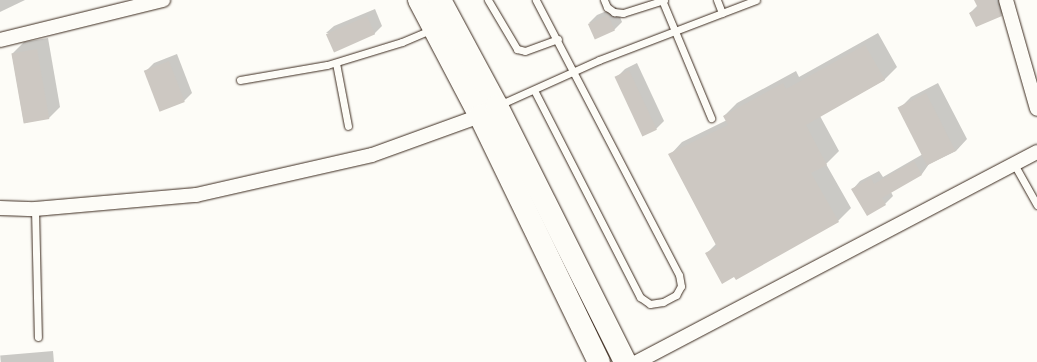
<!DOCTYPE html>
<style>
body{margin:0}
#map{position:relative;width:1037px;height:362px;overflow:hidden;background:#fdfcf7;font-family:Mynerve,sans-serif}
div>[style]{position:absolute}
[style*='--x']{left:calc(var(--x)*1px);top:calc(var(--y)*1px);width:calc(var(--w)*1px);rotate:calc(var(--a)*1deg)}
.shadow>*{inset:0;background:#0003;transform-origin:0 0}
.building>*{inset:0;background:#cdc8c2;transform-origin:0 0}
.roads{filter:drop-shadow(0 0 1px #3b2a1e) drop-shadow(0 0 1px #3b2a1e)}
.lane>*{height:7px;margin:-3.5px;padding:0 3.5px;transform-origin:3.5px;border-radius:3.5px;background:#fdfcf7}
.street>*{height:14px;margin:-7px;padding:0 7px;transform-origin:7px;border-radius:7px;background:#fdfcf7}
.highway>*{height:22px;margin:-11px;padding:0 11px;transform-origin:11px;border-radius:11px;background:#fdfcf7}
span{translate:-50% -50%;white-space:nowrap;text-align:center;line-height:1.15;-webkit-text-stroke:3px #fdfcf7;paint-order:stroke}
</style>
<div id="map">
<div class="shadow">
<div style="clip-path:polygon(0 0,25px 0,0 12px)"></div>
<div style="clip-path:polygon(975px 0,1006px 0,1009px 7px,1001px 15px,970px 13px,978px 5px)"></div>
<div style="clip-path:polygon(616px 7px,622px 22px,614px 30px,589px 23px,597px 15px)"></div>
<div style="clip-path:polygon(375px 9px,382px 26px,374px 34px,326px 33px,334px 26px)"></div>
<div style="clip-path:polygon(878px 33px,897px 67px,884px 80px,820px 116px,839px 151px,826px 164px,851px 208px,838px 221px,706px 254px,717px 243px,670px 155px,682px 142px,727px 120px,724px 116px,737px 103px,796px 71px,799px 77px)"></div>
<div style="clip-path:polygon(48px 38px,60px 107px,49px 118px,24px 123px,12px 54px,24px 42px)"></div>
<div style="clip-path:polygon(177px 54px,192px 93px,184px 101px,146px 71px,154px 63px)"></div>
<div style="clip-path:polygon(637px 63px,664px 121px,656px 129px,617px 77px,625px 69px)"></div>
<div style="clip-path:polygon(938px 83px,967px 139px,956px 151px,929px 164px,922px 174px,891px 192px,893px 196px,885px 204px,853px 189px,860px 181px,879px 171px,883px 177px,923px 154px,900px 108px,911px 97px)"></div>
<div style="left:53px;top:351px;width:11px;height:53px;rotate:85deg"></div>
</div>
<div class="building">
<div style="clip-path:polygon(974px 0,995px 0,1002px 16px,976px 27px,969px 13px,978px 8px)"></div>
<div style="left:608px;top:15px;width:17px;height:22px;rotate:66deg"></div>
<div style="left:367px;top:16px;width:20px;height:45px;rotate:66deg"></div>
<div style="clip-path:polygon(865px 45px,885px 80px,806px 125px,827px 165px,811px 173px,839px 222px,736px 280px,734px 277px,722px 284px,705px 253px,717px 247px,668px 154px,728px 125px,723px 116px,783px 83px,786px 89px)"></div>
<div style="left:37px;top:49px;width:71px;height:26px;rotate:80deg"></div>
<div style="left:169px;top:61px;width:44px;height:27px;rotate:69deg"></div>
<div style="left:629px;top:70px;width:66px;height:16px;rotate:65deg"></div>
<div style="left:926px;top:93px;width:65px;height:32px;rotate:63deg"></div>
<div style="clip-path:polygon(914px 161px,922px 175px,882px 198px,886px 205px,867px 216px,851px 189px,871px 178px,874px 184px)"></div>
</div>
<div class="roads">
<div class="lane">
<div style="--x:488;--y:0;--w:57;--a:59.4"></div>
<div style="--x:517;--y:49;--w:8;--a:14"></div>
<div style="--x:525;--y:51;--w:35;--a:-20"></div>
<div style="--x:604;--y:0;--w:8;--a:67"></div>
<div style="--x:607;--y:7;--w:9;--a:36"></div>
<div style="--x:614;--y:12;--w:9;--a:6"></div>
<div style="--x:623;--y:13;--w:43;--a:-17.6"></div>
<div style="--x:662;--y:0;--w:128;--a:67.4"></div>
<div style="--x:717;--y:0;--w:14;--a:69"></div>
<div style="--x:336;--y:63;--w:64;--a:79.2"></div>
<div style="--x:240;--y:80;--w:88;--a:-9.8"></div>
<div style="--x:327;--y:65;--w:78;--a:-17"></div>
<div style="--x:402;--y:42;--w:33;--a:-23"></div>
<div style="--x:534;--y:90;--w:233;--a:62.9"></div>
<div style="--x:640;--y:297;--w:12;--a:35"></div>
<div style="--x:650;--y:304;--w:13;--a:-9"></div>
<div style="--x:663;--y:302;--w:15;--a:-28"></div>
<div style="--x:676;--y:295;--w:10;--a:-61"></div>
<div style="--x:681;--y:286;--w:11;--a:-100"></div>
<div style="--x:679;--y:275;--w:310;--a:-117.5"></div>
<div style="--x:499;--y:105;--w:110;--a:-24.2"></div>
<div style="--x:599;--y:60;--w:168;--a:-20.9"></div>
<div style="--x:1014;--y:164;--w:47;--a:60.7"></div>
<div style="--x:35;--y:209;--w:128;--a:88.7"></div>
</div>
<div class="street">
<div style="--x:1006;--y:0;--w:113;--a:74.1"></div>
<div style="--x:0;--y:40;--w:168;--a:-13.8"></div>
<div style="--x:0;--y:208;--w:35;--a:2"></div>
<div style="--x:35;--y:209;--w:162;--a:-5"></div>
<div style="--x:196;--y:195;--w:180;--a:-12.8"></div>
<div style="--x:372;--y:155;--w:115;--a:-19.9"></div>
<div style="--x:637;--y:362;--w:452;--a:-27.7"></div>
</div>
<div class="highway">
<div style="--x:419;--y:0;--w:131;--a:62.3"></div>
<div style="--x:480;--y:116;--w:273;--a:64.2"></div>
<div style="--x:440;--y:0;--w:120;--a:61.7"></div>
<div style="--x:497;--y:106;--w:286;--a:63.4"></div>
</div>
</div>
</div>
